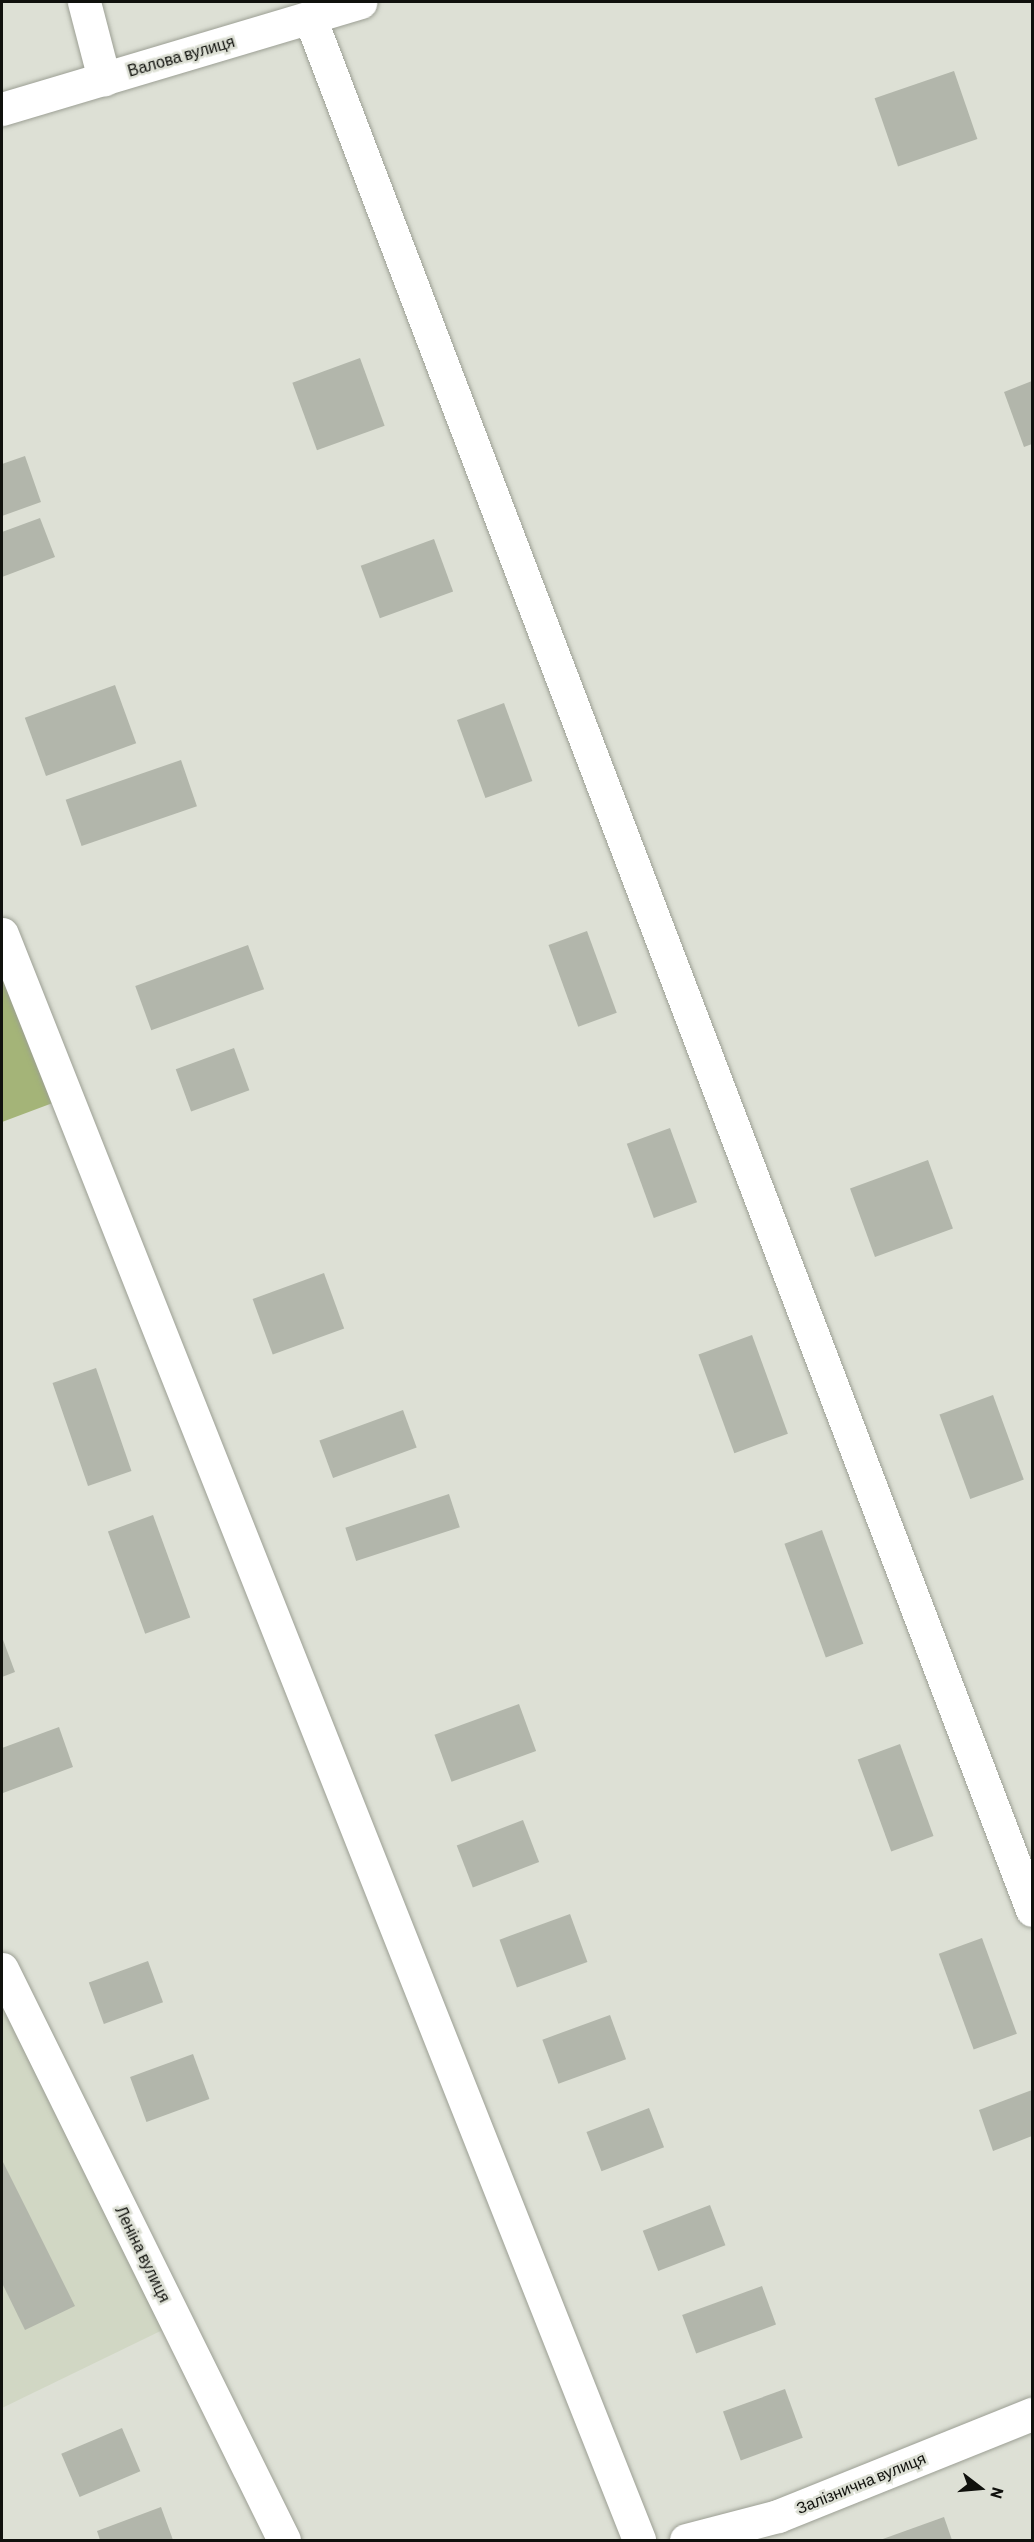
<!DOCTYPE html>
<meta charset="utf-8">
<style>
body{margin:0}
#map{position:relative;width:1034px;height:2542px;overflow:hidden;background:#dde0d5;font-family:Barlow,sans-serif}
div>[style]{position:absolute}
[style*='--x']{left:calc(var(--x)*1px);top:calc(var(--y)*1px);width:calc(var(--w)*1px);rotate:calc(var(--a)*1deg)}
.built>*{inset:0;background:#d1d7c4}
.green>*{inset:0;background:#a4b478}
.building>*{inset:0;background:#b2b6ab;transform-origin:0 0}
.roads{filter:drop-shadow(0 0 2px #9c9f94) drop-shadow(0 0 2px #9c9f94)}
.minor>*{height:33px;margin:-16.5px;padding:0 16.5px;transform-origin:16.5px;border-radius:16.5px;background:#fff}
span{translate:-50% -50%;white-space:nowrap;text-align:center;line-height:1.15;-webkit-text-stroke:5px #dde0d5;paint-order:stroke}
.street-label{font-size:16px;color:#10110d}
.frame{position:absolute;inset:0;border:3px solid #10110d;pointer-events:none}
.north{position:absolute;left:950px;top:2458px;width:60px;height:60px;-webkit-text-stroke:4px #dde0d5;paint-order:stroke;rotate:106deg;font-size:16px;font-weight:700;line-height:24px;text-align:center;color:#10110d}
.north::after{content:'';display:block;margin:auto;width:21px;height:27px;background:#10110d;clip-path:polygon(50% 0,100% 100%,50% 72%,0 100%)}
</style>
<div id="map">
<div class="built">
<div style="clip-path:polygon(2px 1969px,177px 2323px,2px 2408px)"></div>
</div>
<div class="green">
<div style="clip-path:polygon(2px 934px,66px 1098px,2px 1122px)"></div>
</div>
<div class="building">
<div style="left:954px;top:71px;width:72px;height:84px;rotate:71deg"></div>
<div style="left:360px;top:358px;width:72px;height:72px;rotate:70deg"></div>
<div style="clip-path:polygon(1032px 381px,1032px 444px,1024px 447px,1004px 392px)"></div>
<div style="clip-path:polygon(25px 456px,41px 502px,2px 516px,2px 464px)"></div>
<div style="clip-path:polygon(40px 518px,55px 557px,2px 577px,2px 532px)"></div>
<div style="left:434px;top:539px;width:56px;height:78px;rotate:70deg"></div>
<div style="left:115px;top:685px;width:62px;height:96px;rotate:70deg"></div>
<div style="left:504px;top:703px;width:83px;height:50px;rotate:70deg"></div>
<div style="left:181px;top:760px;width:49px;height:122px;rotate:71deg"></div>
<div style="left:587px;top:931px;width:87px;height:41px;rotate:70deg"></div>
<div style="left:248px;top:945px;width:47px;height:120px;rotate:70deg"></div>
<div style="left:234px;top:1048px;width:45px;height:62px;rotate:70deg"></div>
<div style="left:670px;top:1128px;width:79px;height:46px;rotate:70deg"></div>
<div style="left:928px;top:1160px;width:73px;height:83px;rotate:70deg"></div>
<div style="left:324px;top:1273px;width:59px;height:76px;rotate:70deg"></div>
<div style="left:752px;top:1335px;width:105px;height:57px;rotate:70deg"></div>
<div style="left:96px;top:1368px;width:109px;height:46px;rotate:71deg"></div>
<div style="left:993px;top:1395px;width:90px;height:57px;rotate:70deg"></div>
<div style="left:403px;top:1410px;width:40px;height:89px;rotate:70deg"></div>
<div style="left:449px;top:1494px;width:35px;height:109px;rotate:72deg"></div>
<div style="left:153px;top:1515px;width:109px;height:48px;rotate:70deg"></div>
<div style="left:822px;top:1530px;width:121px;height:40px;rotate:70deg"></div>
<div style="clip-path:polygon(2px 1637px,15px 1672px,2px 1677px)"></div>
<div style="left:519px;top:1704px;width:50px;height:90px;rotate:70deg"></div>
<div style="clip-path:polygon(59px 1727px,73px 1767px,3px 1793px,2px 1748px)"></div>
<div style="left:900px;top:1744px;width:98px;height:45px;rotate:70deg"></div>
<div style="left:523px;top:1820px;width:45px;height:71px;rotate:69deg"></div>
<div style="left:570px;top:1914px;width:51px;height:75px;rotate:70deg"></div>
<div style="left:982px;top:1938px;width:102px;height:46px;rotate:70deg"></div>
<div style="left:148px;top:1961px;width:44px;height:63px;rotate:70deg"></div>
<div style="left:610px;top:2015px;width:47px;height:72px;rotate:70deg"></div>
<div style="left:193px;top:2054px;width:48px;height:67px;rotate:70deg"></div>
<div style="clip-path:polygon(1032px 2090px,1032px 2136px,993px 2151px,979px 2110px)"></div>
<div style="left:649px;top:2108px;width:42px;height:67px;rotate:69deg"></div>
<div style="clip-path:polygon(2px 2160px,75px 2306px,25px 2330px,2px 2283px)"></div>
<div style="left:710px;top:2205px;width:43px;height:72px;rotate:69deg"></div>
<div style="left:762px;top:2286px;width:41px;height:85px;rotate:70deg"></div>
<div style="left:785px;top:2389px;width:52px;height:66px;rotate:70deg"></div>
<div style="left:122px;top:2428px;width:47px;height:66px;rotate:67deg"></div>
<div style="clip-path:polygon(161px 2507px,173px 2540px,100px 2540px,97px 2531px)"></div>
<div style="clip-path:polygon(944px 2517px,952px 2540px,880px 2540px)"></div>
</div>
<div class="roads">
<div class="minor">
<div style="--x:84;--y:2;--w:80;--a:75.4"></div>
<div style="--x:310;--y:18;--w:2025;--a:69.11"></div>
<div style="--x:2;--y:109;--w:374;--a:-16.6"></div>
<div style="--x:2;--y:934;--w:1728;--a:68.36"></div>
<div style="--x:2;--y:1969;--w:637;--a:63.72"></div>
<div style="--x:686;--y:2540;--w:95;--a:-14.6"></div>
<div style="--x:778;--y:2516;--w:274;--a:-21.9"></div>
</div>
</div>
<div class="street-label">
<span style="left:181px;top:56px;rotate:-16deg">Валова вулиця</span>
<span style="left:143px;top:2254px;rotate:64deg">Леніна вулиця</span>
<span style="left:861px;top:2483px;rotate:-22deg">Залізнична вулиця</span>
</div>
<div class="frame"></div>
<div class="north">N</div>
</div>
